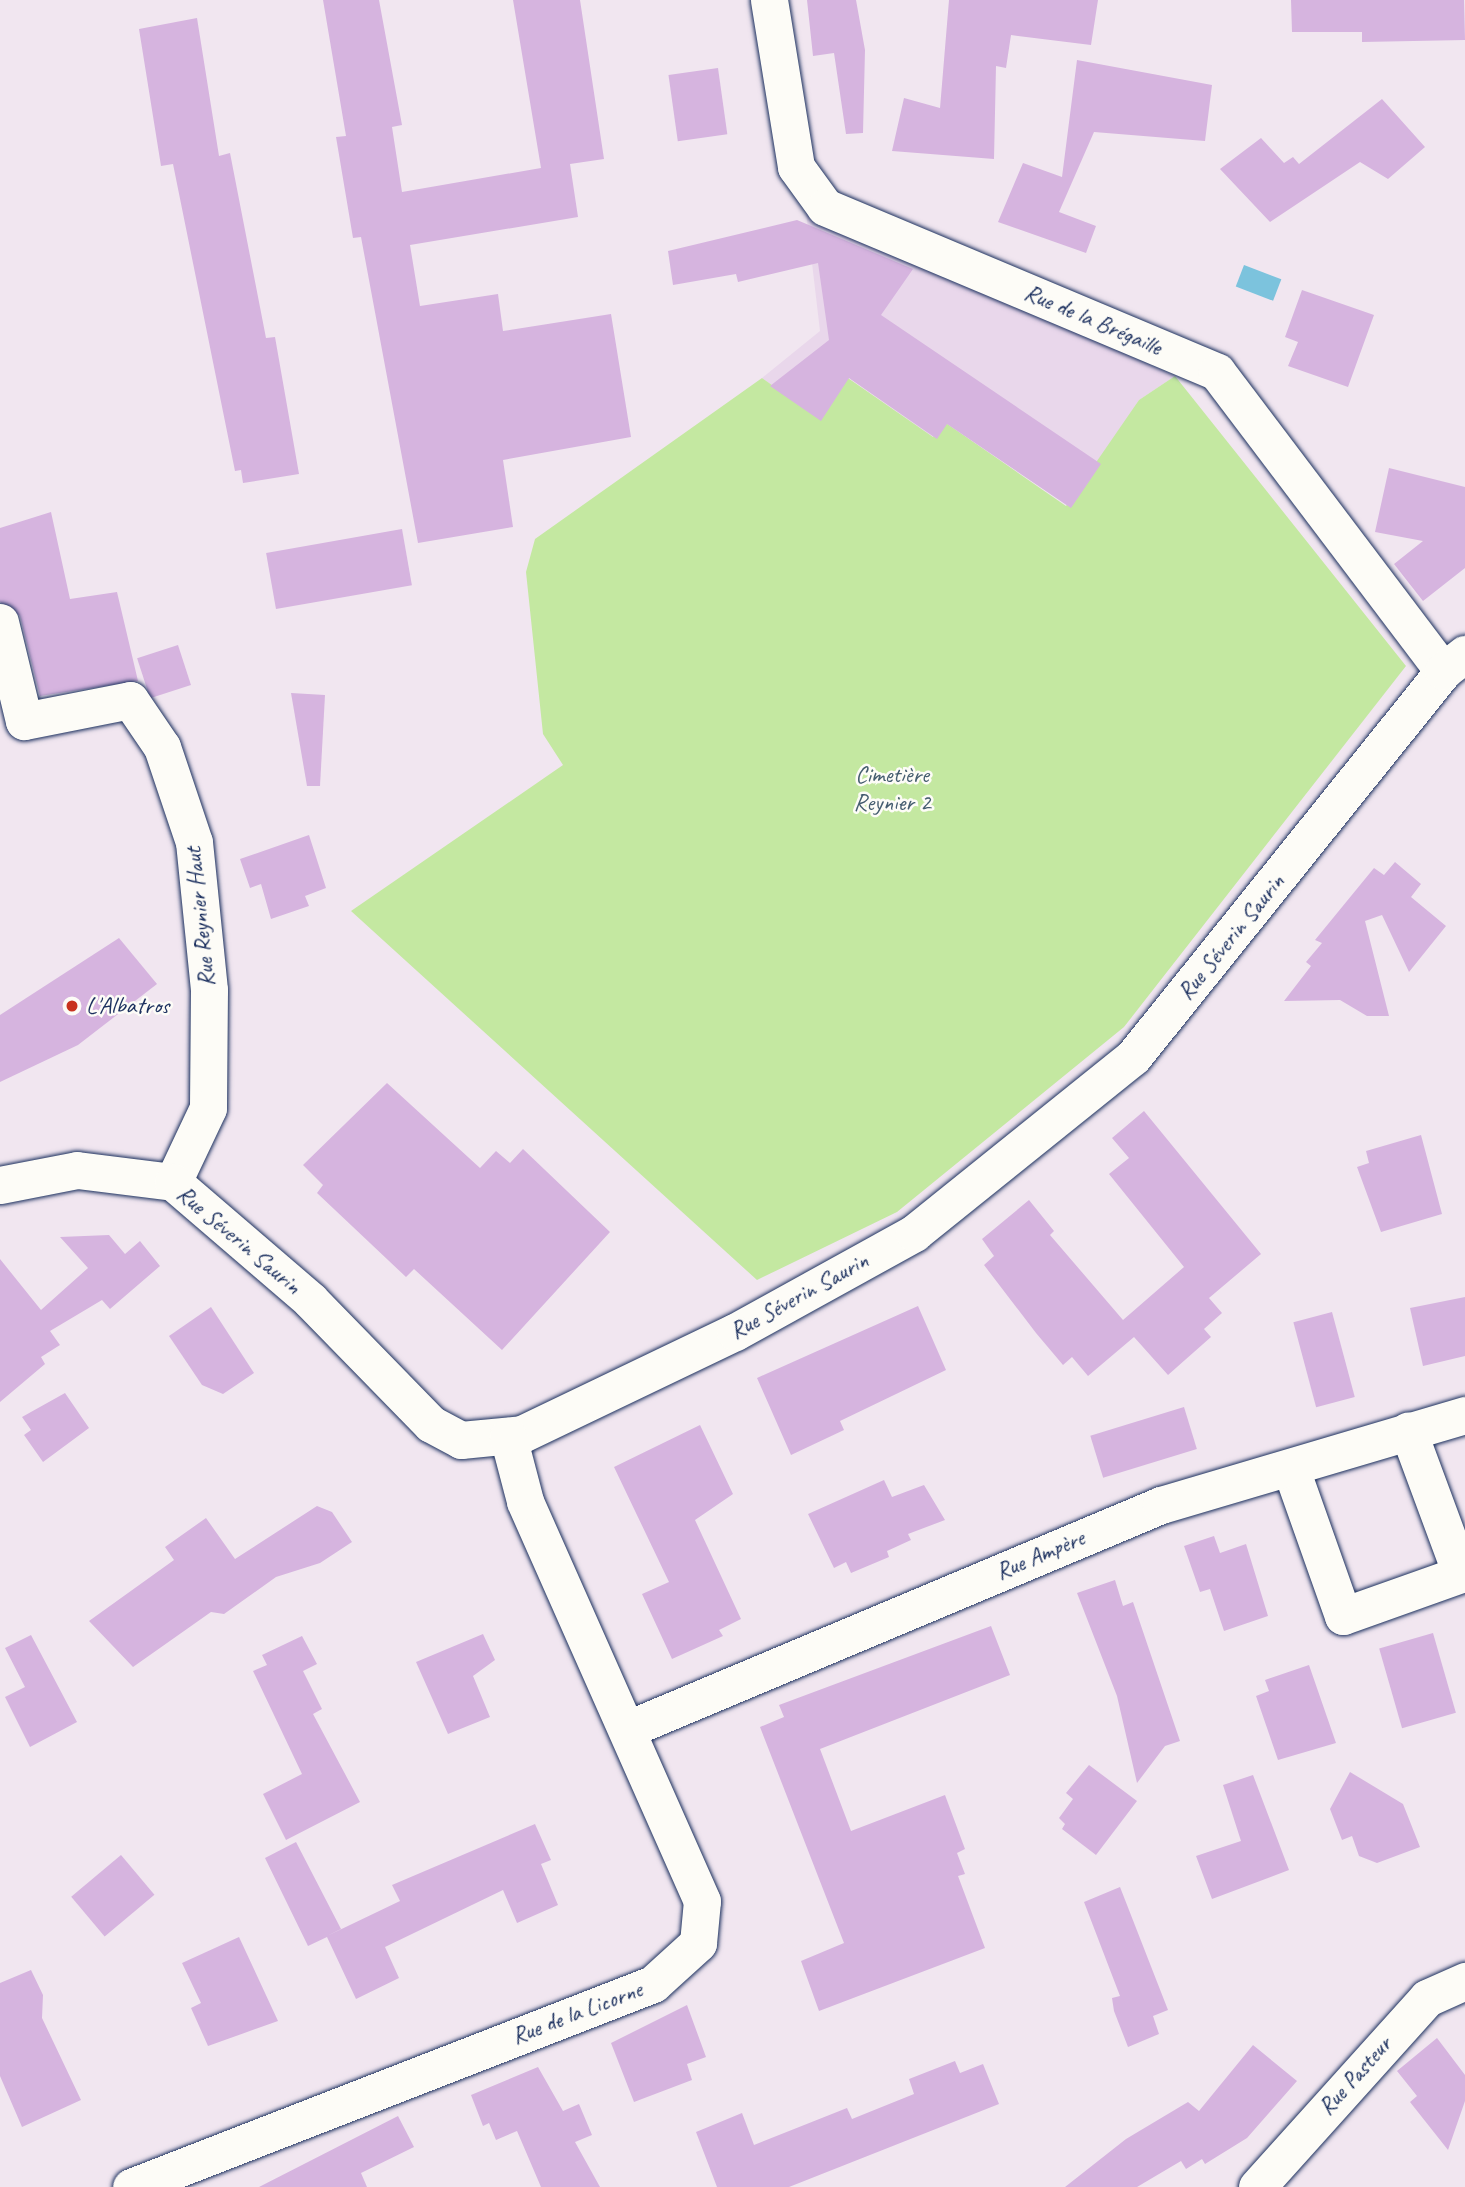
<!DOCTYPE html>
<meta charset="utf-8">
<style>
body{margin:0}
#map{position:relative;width:1465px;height:2187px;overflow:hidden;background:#f1e6f0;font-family:Caveat,sans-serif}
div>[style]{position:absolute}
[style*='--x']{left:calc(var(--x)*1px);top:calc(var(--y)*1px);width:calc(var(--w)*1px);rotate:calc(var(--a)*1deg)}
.built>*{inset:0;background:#e9d7eb}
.green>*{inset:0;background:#c4e8a1}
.water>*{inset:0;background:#7cc3dd;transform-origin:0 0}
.building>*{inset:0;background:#d6b4df;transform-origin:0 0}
.roads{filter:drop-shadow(0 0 2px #1b2f5e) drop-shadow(0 0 2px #1b2f5e)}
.minor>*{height:37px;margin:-18.5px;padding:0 18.5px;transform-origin:18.5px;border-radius:18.5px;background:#fdfcf7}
.dots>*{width:19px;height:19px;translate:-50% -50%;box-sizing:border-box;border:4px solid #fdfcf7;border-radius:50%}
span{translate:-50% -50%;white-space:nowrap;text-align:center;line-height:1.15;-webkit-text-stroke:5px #fdfcf7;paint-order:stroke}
.street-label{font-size:24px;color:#1b2f5e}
.park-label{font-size:24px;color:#455d6f}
.poi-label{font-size:24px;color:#1b2f5e}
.left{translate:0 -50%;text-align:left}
</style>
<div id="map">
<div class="built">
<div style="clip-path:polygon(806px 212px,1175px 376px,1139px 400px,1071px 508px,944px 421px,933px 437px,849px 378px,821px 421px,762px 378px,820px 331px)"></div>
</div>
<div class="green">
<div style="clip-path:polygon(845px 376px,933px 437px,943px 421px,1066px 506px,1139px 400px,1175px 376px,1406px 666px,1124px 1027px,897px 1212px,757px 1280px,351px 911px,563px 765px,543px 734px,526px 572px,535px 539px,762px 378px,817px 417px)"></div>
</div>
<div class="water">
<div style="left:1244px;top:265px;width:40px;height:23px;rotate:21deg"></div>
</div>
<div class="building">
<div style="clip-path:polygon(323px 0,379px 0,402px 125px,392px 127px,402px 192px,541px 168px,513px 0,580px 0,604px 159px,570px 164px,578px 217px,410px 245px,420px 306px,498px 294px,503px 331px,611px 314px,631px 437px,503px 460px,513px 527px,418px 543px,361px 237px,353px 238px,336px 137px,346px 136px)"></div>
<div style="clip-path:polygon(807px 0,856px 0,865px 50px,863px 133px,846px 134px,834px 53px,813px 56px)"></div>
<div style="clip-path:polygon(949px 0,1098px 0,1091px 45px,1011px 35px,1006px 68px,996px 66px,994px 159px,892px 151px,904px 98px,940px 108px)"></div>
<div style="clip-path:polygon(1291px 0,1464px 0,1465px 40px,1362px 42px,1362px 32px,1292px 32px)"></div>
<div style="clip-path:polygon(197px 18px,219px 156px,230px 153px,266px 338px,275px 337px,299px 474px,243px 483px,241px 470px,235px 471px,173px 164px,161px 166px,139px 29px)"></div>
<div style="clip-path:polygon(1077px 60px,1212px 85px,1205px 141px,1094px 132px,1059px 212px,1096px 226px,1086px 253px,998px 222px,1023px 163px,1062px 177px)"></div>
<div style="left:718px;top:68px;width:67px;height:50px;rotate:82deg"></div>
<div style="clip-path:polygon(1382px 99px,1425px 147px,1388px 179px,1360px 162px,1270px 222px,1220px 169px,1261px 138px,1284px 163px,1293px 157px,1299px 164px)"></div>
<div style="clip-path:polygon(797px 220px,913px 269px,881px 315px,1101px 464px,1071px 508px,947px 424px,937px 439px,849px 378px,821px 421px,770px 386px,829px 340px,818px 263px,738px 282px,736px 274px,673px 285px,668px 251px)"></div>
<div style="clip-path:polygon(1302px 290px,1374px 315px,1348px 387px,1288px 366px,1298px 342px,1285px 337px)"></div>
<div style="clip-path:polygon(1389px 468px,1465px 487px,1465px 568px,1423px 601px,1394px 564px,1423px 541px,1375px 532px)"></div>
<div style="clip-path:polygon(51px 512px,70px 599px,117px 592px,138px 681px,40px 696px,20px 616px,0 602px,0 528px)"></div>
<div style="left:402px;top:529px;width:57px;height:138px;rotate:80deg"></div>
<div style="left:178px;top:645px;width:42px;height:43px;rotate:72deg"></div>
<div style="clip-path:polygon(291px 693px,325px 695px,320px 786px,307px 786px)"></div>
<div style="clip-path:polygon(309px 835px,326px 888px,305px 896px,309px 906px,271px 919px,261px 884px,250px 888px,240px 859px)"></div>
<div style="clip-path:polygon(1395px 862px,1421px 884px,1411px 897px,1446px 926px,1409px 972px,1382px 915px,1365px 921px,1389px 1016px,1367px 1016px,1340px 1000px,1284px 1001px,1311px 966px,1306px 962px,1322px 943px,1315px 940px,1374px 868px,1384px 875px)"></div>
<div style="clip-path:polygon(119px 938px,157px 984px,78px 1045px,0 1082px,0 1015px)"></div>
<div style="clip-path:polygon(387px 1083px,480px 1168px,496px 1151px,510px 1163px,523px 1149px,610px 1232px,502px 1350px,414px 1269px,406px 1277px,317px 1193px,323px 1185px,303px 1165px)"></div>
<div style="clip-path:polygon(1144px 1111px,1261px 1254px,1209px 1298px,1222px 1313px,1204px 1329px,1211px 1337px,1168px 1375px,1134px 1337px,1088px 1376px,1072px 1357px,1063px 1365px,1036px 1333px,984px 1265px,994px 1256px,982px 1239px,1029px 1200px,1054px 1231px,1050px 1235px,1123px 1320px,1184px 1267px,1109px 1174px,1129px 1158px,1112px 1138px)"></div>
<div style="clip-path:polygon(1421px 1135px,1442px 1214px,1381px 1232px,1357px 1167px,1369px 1163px,1366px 1151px)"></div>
<div style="clip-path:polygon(109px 1235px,125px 1254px,140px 1241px,160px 1266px,110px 1309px,102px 1300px,50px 1331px,60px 1345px,41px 1357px,45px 1364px,0 1402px,0 1259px,41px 1310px,88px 1268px,60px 1237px)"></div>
<div style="clip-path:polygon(1465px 1297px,1465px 1356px,1423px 1366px,1410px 1308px)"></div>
<div style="clip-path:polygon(918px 1306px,946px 1370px,840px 1421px,844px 1430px,791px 1455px,757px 1378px)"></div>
<div style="clip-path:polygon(211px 1307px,254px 1373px,223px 1394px,202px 1385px,169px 1336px)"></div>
<div style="left:1332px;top:1312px;width:88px;height:40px;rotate:75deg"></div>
<div style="clip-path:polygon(65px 1393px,89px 1428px,43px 1462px,24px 1435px,31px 1430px,22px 1417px)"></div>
<div style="left:1184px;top:1407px;width:44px;height:98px;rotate:73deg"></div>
<div style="clip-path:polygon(700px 1425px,733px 1494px,695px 1520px,741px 1619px,719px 1630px,723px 1636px,672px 1659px,642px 1594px,669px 1582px,614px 1467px)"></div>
<div style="clip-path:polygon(884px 1480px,892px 1497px,924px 1485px,945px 1520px,908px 1534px,911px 1540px,887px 1551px,889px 1557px,851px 1573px,846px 1562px,834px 1568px,808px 1514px)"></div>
<div style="clip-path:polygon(317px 1506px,332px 1512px,352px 1542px,320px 1563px,276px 1577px,224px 1614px,211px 1612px,133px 1667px,89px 1621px,174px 1560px,165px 1547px,206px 1518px,235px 1559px)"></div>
<div style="clip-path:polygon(1214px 1536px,1220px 1553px,1246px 1544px,1268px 1616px,1224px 1631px,1210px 1589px,1200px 1592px,1184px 1546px)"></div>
<div style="clip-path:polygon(1115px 1580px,1123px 1606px,1133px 1602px,1180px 1741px,1165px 1746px,1137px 1783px,1117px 1696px,1077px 1593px)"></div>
<div style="clip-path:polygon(991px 1626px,1010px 1675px,820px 1749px,851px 1831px,945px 1795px,965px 1849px,957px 1853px,965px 1874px,958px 1876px,985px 1948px,819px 2011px,801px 1961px,844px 1943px,760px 1727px,784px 1717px,779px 1705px)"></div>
<div style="left:1433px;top:1633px;width:83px;height:56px;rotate:74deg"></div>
<div style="clip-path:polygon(483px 1634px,495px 1660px,473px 1676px,490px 1717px,448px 1734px,416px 1662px)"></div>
<div style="clip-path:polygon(31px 1635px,77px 1722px,30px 1747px,5px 1697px,25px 1687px,5px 1648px)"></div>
<div style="clip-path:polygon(302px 1636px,317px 1664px,303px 1671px,322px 1709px,313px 1714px,360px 1802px,286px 1840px,263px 1794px,302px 1774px,253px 1671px,267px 1665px,262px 1655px)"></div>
<div style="clip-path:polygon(1309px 1665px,1336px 1743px,1278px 1760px,1256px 1696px,1269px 1691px,1265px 1680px)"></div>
<div style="clip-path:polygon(1089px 1765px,1137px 1801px,1096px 1855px,1062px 1829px,1065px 1824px,1059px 1818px,1073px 1799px,1066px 1793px)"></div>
<div style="clip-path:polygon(1350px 1772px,1403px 1804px,1420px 1847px,1377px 1863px,1359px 1856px,1352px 1836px,1342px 1840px,1330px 1809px)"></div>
<div style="clip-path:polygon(1253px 1775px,1289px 1870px,1212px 1899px,1196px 1856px,1241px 1841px,1223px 1785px)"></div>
<div style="clip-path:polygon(535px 1824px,551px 1860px,541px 1864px,558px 1905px,517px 1923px,503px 1890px,385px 1947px,399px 1978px,356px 1999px,327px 1937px,308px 1946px,265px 1858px,296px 1842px,341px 1929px,327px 1936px,400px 1901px,392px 1885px)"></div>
<div style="left:121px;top:1855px;width:52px;height:65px;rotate:50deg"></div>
<div style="clip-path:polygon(1120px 1887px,1168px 2010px,1153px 2016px,1159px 2034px,1128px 2047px,1114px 2011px,1112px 1998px,1120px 1996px,1084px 1902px)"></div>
<div style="clip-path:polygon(239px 1937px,278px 2021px,208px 2046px,191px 2008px,201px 2003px,182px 1963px)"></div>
<div style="clip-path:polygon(31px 1970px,43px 1995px,42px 2018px,81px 2100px,22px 2127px,0 2076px,0 1983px)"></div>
<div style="clip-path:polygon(687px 2005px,706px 2057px,687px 2064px,692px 2080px,634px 2102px,611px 2043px)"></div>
<div style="clip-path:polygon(1437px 2038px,1465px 2075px,1465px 2101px,1448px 2150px,1410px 2102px,1417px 2096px,1397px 2071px)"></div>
<div style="clip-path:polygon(1253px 2045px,1297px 2081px,1247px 2138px,1205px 2164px,1202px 2159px,1186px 2169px,1181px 2161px,1137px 2187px,1065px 2187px,1126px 2139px,1188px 2102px,1199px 2111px)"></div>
<div style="clip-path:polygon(955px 2061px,960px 2073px,983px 2064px,999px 2104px,789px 2187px,717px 2187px,696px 2132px,742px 2113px,754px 2145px,847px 2108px,852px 2119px,914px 2094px,909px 2079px)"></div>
<div style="clip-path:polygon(538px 2067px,563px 2111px,579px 2104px,592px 2135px,575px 2142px,600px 2187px,541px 2187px,517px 2131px,496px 2140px,489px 2123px,483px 2126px,471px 2095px)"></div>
<div style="clip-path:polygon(398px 2116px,414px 2147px,361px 2173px,367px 2187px,259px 2187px)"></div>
</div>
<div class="roads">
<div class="minor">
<div style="--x:769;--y:0;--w:169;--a:80.8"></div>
<div style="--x:796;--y:167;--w:49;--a:54.1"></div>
<div style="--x:825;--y:207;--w:425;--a:22.8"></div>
<div style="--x:1217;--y:372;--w:375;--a:52.9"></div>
<div style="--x:0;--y:622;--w:102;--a:76.4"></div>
<div style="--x:24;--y:721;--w:108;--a:-11.2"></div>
<div style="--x:130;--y:700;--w:57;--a:55.8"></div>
<div style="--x:162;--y:747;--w:100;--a:71.4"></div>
<div style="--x:194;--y:842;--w:149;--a:84.2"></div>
<div style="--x:209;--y:990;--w:118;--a:90.5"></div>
<div style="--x:208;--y:1108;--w:82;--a:115.3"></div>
<div style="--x:0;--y:1185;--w:78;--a:-11"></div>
<div style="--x:77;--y:1170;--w:97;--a:7.1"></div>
<div style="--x:173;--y:1182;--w:181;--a:40.7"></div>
<div style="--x:310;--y:1300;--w:173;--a:45.7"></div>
<div style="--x:431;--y:1424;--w:34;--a:28"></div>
<div style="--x:461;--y:1440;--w:61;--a:-5.6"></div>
<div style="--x:522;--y:1434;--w:236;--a:-25.6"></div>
<div style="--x:735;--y:1332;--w:205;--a:-28.9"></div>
<div style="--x:914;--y:1233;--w:281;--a:-38.8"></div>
<div style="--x:1133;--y:1057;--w:495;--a:-51.2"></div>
<div style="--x:1443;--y:671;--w:28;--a:-38"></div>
<div style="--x:1291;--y:1469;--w:156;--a:70.5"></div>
<div style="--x:1343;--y:1616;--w:125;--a:-19.6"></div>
<div style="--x:1461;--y:1574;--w:153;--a:-110.3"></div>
<div style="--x:628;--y:1729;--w:578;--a:-22.8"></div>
<div style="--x:1161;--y:1505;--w:317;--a:-16.5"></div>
<div style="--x:131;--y:2187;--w:560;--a:-21.25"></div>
<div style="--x:653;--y:1984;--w:61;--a:-42.3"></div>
<div style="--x:698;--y:1943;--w:42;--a:-84.6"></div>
<div style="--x:702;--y:1901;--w:437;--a:-113.9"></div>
<div style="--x:525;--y:1501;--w:67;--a:-104.7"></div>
<div style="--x:1257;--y:2187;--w:254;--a:-48"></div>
<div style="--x:1427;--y:1998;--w:42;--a:-24.1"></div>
</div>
</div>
<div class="dots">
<div style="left:72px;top:1006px;background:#c8321e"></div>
</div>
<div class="street-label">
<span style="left:1093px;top:320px;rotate:23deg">Rue de la Brégaille</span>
<span style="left:200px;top:917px;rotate:-96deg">Rue Reynier Haut</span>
<span style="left:1231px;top:937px;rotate:-51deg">Rue Séverin Saurin</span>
<span style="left:239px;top:1240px;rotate:40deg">Rue Séverin Saurin</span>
<span style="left:799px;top:1296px;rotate:-29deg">Rue Séverin Saurin</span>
<span style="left:1040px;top:1555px;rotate:-23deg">Rue Ampère</span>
<span style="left:577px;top:2013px;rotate:-21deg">Rue de la Licorne</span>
<span style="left:1355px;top:2076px;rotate:-48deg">Rue Pasteur</span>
</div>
<div class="park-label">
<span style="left:892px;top:789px">Cimetière<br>Reynier 2</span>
</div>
<div class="poi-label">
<span class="left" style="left:86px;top:1006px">L'Albatros</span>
</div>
</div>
